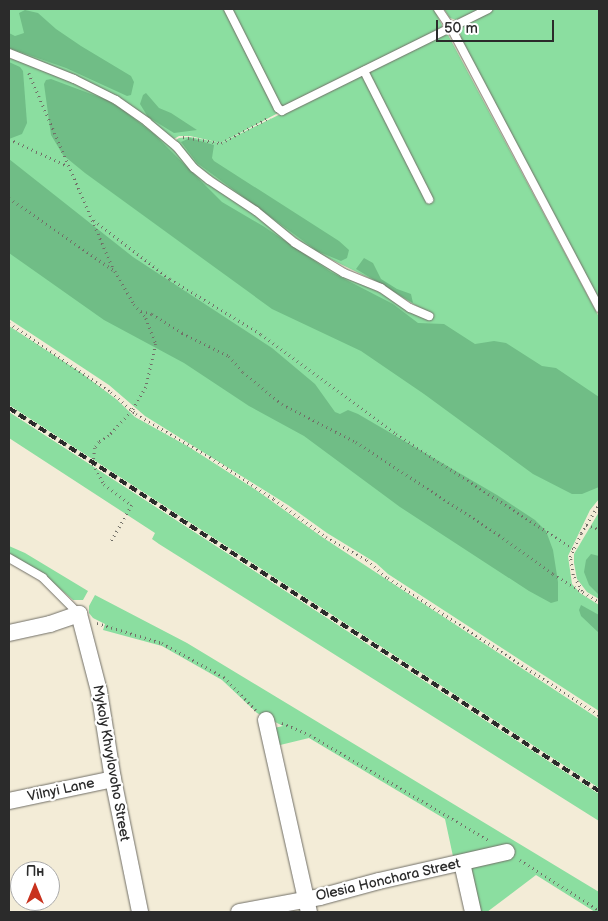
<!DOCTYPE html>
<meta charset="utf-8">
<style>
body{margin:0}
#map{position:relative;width:608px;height:921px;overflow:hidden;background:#f3ecd7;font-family:"Balsamiq Sans",sans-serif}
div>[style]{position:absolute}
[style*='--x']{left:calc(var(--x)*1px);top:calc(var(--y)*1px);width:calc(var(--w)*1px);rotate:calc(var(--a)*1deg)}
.green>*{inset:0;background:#8bdea0}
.forest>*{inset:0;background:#70bd86}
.path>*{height:2.5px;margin-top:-1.25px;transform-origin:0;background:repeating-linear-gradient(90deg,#716f67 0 1px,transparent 0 5px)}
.roads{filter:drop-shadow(0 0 1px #716f67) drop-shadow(0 0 1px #716f67)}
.service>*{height:8px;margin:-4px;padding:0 4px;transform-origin:4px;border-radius:4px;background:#fff}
.minor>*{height:16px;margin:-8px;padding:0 8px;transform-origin:8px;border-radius:8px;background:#fff}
.rail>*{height:4px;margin-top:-2px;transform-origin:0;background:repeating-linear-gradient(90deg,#2b2b2b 0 8px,transparent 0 12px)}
span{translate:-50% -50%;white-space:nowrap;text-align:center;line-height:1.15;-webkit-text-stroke:4.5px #fff;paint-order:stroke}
.street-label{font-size:14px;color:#2b2b2b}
.frame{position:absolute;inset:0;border:10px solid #2b2b2b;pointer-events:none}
.north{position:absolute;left:10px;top:861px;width:50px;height:50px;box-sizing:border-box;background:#fff;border:1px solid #aaa;border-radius:50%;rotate:0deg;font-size:14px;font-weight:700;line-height:20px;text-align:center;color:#2b2b2b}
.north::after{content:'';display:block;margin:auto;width:18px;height:22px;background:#c8321e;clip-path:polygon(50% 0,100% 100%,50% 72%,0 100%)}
.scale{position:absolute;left:436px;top:20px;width:118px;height:22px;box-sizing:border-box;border:2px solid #2b2b2b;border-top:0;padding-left:6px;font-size:15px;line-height:18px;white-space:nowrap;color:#2b2b2b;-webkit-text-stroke:4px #fff;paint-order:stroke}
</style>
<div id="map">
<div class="green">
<div style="clip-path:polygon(9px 9px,225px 9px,278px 113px,221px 143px,190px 136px,179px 136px,174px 139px,116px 96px,86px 81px,9px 50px)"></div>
<div style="clip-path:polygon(231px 9px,434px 9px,442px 25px,442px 28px,283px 110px)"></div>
<div style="clip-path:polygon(444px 9px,482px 9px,456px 20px,450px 18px)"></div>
<div style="clip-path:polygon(494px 9px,599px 9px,599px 302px,462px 44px,459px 27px)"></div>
<div style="clip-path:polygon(447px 33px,599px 317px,599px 499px,590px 510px,568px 556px,572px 584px,580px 593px,599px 605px,599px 711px,388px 574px,376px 563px,327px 533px,288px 505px,145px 416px,109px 385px,9px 319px,9px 58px,38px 67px,82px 86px,121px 107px,161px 136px,190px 166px,300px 249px,430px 320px,433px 316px,375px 281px,314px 251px,196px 165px,176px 140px,179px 138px,190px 137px,221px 143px)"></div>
<div style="clip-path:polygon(9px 326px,80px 372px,116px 399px,135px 417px,189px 447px,259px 492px,322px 537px,599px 719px,599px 788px,9px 405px)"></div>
<div style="clip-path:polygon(9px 412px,599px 794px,599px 821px,159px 544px,152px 539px,155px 533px,9px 438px)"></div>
<div style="clip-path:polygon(599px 512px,599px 599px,587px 592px,577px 579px,574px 563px,574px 554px)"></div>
<div style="clip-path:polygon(9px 546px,25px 553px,88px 591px,83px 600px,73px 600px,44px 575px,9px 555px)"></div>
<div style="clip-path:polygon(95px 595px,187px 643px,599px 892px,599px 912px,595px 912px,536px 875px,487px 912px,477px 912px,454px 861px,445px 819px,309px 738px,276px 746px,274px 728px,283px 726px,257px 713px,222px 680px,162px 646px,103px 630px,105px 624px,93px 618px,89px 613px,89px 606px)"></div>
</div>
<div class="forest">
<div style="clip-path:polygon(25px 10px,38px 13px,56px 29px,81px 46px,131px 76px,134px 82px,131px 95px,127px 96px,66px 68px,9px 48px,9px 33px,15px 36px,24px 33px,19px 13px)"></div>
<div style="clip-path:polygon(9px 62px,20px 67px,23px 71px,27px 123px,22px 134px,9px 139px)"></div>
<div style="clip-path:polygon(51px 79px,107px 100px,123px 110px,154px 134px,222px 202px,263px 226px,331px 272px,393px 304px,418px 323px,444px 324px,475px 344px,494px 341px,506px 343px,542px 366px,556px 368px,599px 397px,599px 487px,582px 494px,572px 494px,533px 474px,424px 394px,361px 351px,272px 309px,85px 173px,63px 155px,51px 135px,44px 84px,46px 80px)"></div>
<div style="clip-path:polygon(146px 93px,159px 108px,171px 113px,197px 130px,174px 133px,148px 117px,140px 104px,143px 95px)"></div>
<div style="clip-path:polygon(190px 138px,214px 145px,212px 158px,214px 161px,339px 241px,349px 250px,347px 258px,341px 261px,317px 251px,197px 163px,181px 142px)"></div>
<div style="clip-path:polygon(9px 159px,133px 257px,272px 348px,315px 384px,335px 412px,340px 414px,348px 410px,358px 414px,497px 495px,535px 520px,546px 531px,553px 550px,558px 582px,558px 601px,551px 603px,529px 591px,400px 507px,304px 436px,249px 406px,184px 363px,104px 320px,9px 253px)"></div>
<div style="clip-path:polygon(364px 258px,373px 263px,381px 279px,397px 289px,411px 294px,413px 303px,356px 269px)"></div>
<div style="clip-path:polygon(591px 554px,599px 556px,599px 595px,589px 585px,584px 572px,586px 560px)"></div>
<div style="clip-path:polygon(581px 605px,599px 615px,599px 633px,581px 616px,579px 610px)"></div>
</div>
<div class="path">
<div style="--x:29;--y:73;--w:215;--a:66.7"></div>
<div style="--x:183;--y:137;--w:38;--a:9"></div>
<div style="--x:221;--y:143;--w:55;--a:-28"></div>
<div style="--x:9;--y:139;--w:65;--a:24.6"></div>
<div style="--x:9;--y:198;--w:129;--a:34.6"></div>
<div style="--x:115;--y:271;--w:38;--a:60"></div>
<div style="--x:134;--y:304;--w:18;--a:49"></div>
<div style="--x:146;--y:318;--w:28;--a:69"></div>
<div style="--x:156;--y:344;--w:44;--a:103.1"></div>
<div style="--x:146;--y:387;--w:28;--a:120"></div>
<div style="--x:132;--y:411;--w:34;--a:133"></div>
<div style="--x:109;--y:436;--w:12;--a:149"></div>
<div style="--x:99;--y:442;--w:7;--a:124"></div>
<div style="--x:95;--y:448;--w:16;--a:97"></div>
<div style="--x:93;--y:464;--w:23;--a:61"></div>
<div style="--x:104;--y:484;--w:35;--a:37"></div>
<div style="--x:132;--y:505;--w:43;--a:119.6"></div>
<div style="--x:94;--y:220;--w:96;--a:37.8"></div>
<div style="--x:170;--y:279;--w:106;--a:31.1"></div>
<div style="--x:261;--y:334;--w:168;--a:36.5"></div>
<div style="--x:396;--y:434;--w:212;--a:32.9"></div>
<div style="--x:141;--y:311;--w:11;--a:15"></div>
<div style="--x:152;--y:314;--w:36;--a:32"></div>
<div style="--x:182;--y:333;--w:52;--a:26.1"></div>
<div style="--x:229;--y:356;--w:21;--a:49"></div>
<div style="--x:243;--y:372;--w:50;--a:39.4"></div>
<div style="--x:282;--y:404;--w:83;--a:27.2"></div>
<div style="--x:356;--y:442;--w:171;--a:33"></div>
<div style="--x:499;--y:535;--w:67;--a:35.8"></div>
<div style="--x:553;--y:574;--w:54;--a:31.3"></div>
<div style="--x:9;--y:323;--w:123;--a:34.1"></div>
<div style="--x:111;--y:392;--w:33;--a:41"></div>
<div style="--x:136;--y:414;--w:86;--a:30.2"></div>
<div style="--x:210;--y:457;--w:77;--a:33.3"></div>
<div style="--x:274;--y:499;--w:64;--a:36.2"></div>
<div style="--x:326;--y:537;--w:47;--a:29.3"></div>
<div style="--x:367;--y:560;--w:28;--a:41"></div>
<div style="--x:388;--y:578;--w:252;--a:33"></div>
<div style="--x:586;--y:525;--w:14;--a:17"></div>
<div style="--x:582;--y:591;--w:18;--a:-119"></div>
<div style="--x:573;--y:575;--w:18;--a:-99"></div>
<div style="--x:570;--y:557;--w:26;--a:-65"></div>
<div style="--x:581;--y:533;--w:34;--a:-58"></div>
<div style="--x:97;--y:623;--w:68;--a:17.1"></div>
<div style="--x:162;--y:643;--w:71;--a:28.7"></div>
<div style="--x:224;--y:677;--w:46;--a:45.9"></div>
<div style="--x:282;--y:723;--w:30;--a:23"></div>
<div style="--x:310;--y:735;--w:207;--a:30.5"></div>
<div style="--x:520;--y:860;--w:93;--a:32.3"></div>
</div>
<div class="roads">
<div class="service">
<div style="--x:228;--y:9;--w:111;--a:63.2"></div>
<div style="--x:278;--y:108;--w:5;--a:37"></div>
<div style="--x:282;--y:111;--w:230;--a:-26.3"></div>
<div style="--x:438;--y:9;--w:23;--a:56"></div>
<div style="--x:451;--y:28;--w:317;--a:62.1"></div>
<div style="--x:9;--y:53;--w:70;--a:21.8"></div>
<div style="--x:74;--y:79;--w:47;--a:26.6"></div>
<div style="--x:116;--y:100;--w:38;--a:35"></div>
<div style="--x:147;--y:122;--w:38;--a:40"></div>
<div style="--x:176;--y:146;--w:28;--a:51"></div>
<div style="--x:194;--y:168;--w:19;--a:39"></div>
<div style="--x:209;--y:180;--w:56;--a:33.4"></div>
<div style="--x:256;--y:211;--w:50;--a:39.4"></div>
<div style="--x:295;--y:243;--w:57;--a:31.5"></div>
<div style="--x:344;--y:273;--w:40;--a:22"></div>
<div style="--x:381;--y:288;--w:35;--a:35"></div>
<div style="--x:410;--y:308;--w:21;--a:23"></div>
<div style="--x:364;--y:71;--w:144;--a:63.1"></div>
<div style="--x:9;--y:558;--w:39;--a:30"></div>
<div style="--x:43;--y:578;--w:51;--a:45"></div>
</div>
<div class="minor">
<div style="--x:9;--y:633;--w:42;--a:-12.4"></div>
<div style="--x:50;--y:624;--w:31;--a:-19"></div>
<div style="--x:79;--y:614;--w:80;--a:75.4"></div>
<div style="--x:99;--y:691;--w:89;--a:81"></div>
<div style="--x:113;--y:779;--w:136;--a:78.5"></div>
<div style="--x:266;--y:720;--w:197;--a:77.4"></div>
<div style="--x:9;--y:801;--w:106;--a:-11.9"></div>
<div style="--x:462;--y:863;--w:50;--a:77.3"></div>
<div style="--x:239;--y:912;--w:82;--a:-10.5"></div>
<div style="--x:320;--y:897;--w:61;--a:-15.2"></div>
<div style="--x:379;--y:881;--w:131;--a:-12.8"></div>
</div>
</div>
<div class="rail">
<div style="--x:9;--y:408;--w:703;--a:32.99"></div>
</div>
<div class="street-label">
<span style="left:111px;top:763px;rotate:80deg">Mykoly Khvylovoho Street</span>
<span style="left:61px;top:790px;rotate:-12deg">Vilnyi Lane</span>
<span style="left:388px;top:880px;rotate:-13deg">Olesia Honchara Street</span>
</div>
<div class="frame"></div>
<div class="north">Пн</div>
<div class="scale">50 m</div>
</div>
